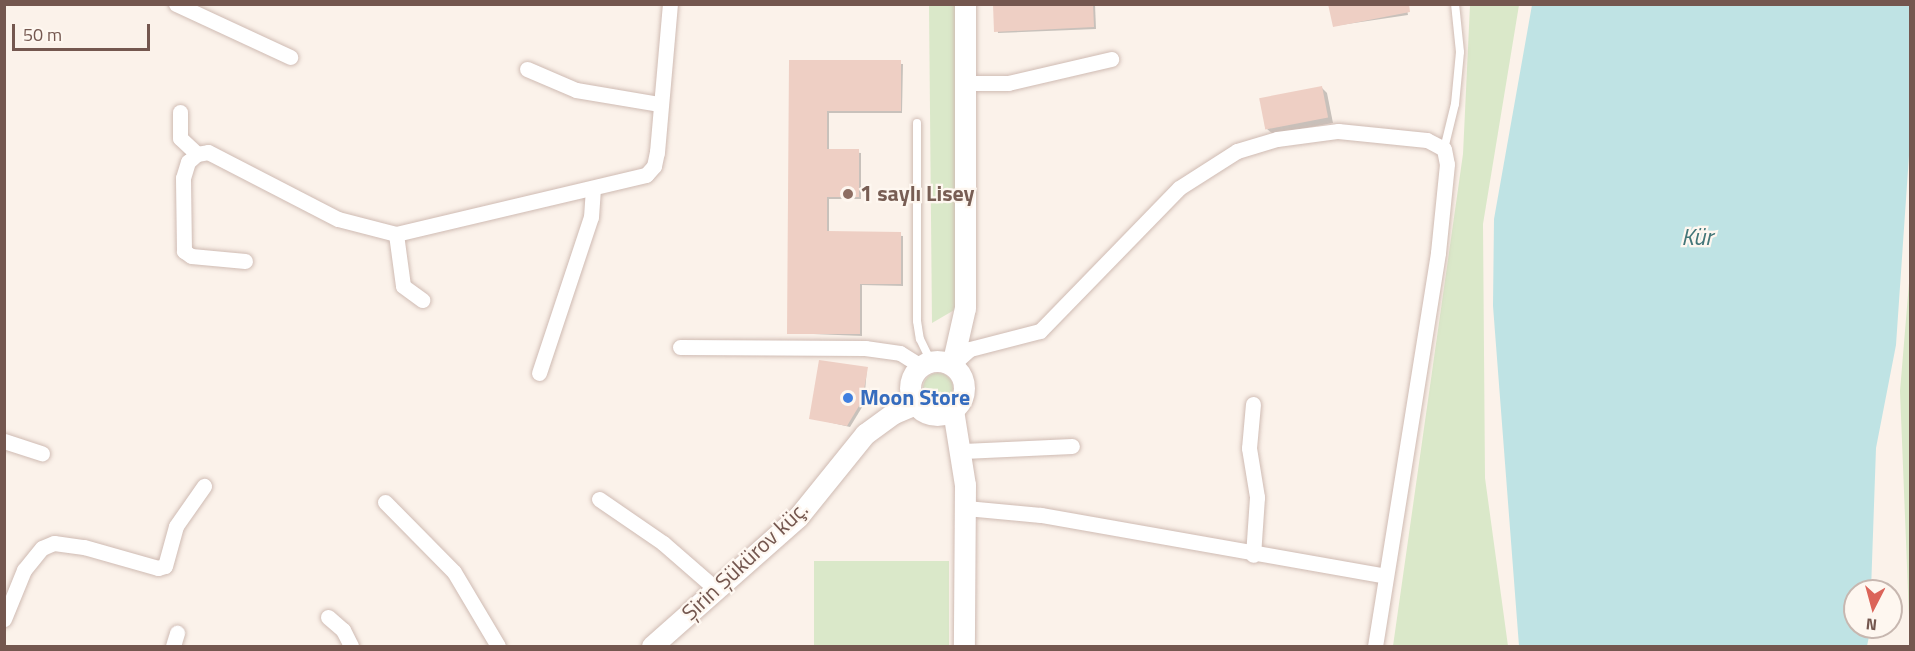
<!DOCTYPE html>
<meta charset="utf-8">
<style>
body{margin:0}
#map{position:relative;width:1915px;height:651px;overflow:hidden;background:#fbf2ea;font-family:"Titillium Web",sans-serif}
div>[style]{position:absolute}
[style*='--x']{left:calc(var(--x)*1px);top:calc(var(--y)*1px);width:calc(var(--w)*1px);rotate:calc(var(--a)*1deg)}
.green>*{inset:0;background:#dae8c9;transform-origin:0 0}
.round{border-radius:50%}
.water>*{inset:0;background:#bfe3e4}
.shadow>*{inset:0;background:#0003}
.building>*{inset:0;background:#eecfc4;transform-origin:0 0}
.roads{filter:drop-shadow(0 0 2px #cfbbb3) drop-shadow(0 0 2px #cfbbb3)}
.lane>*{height:8px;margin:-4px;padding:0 4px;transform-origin:4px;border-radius:4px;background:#fff}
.street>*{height:15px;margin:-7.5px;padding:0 7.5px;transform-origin:7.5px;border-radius:7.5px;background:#fff}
.secondary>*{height:21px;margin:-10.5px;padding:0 10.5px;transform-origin:10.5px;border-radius:10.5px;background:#fff}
.secondary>.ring{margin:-10.5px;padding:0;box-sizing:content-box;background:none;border:21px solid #fff;border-radius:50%}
.dots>*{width:16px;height:16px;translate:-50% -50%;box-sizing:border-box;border:3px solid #fef7f0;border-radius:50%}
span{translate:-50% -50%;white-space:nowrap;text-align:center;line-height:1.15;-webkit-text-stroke:4.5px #fef7f0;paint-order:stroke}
.education-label{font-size:22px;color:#785e54;font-weight:700}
.left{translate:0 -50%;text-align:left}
.shop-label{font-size:22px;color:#366cbe;font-weight:700}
.street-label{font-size:22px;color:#74574f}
.water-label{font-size:24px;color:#437678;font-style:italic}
.frame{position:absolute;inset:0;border:6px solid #74574f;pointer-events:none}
.north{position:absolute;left:1843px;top:579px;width:60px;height:60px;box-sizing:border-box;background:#fef7f0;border:2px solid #c7b7b0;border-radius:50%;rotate:186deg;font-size:16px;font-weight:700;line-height:24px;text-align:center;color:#74574f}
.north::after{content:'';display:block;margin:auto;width:21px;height:27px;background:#db6459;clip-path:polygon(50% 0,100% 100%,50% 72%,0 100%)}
.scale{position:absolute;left:12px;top:24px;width:138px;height:27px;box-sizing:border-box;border:3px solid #74574f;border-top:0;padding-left:8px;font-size:18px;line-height:21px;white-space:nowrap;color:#74574f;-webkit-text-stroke:4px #fef7f0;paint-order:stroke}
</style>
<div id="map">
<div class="green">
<div style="clip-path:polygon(929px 5px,956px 5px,956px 309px,932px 323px)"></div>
<div style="clip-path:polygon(1470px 5px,1519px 5px,1483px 224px,1485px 478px,1508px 646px,1393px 646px,1463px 154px)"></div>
<div style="clip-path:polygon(1910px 271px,1910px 642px,1900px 391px)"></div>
<div class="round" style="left:923px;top:373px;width:30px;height:30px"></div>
<div style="left:814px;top:561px;width:135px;height:85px"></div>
</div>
<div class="water">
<div style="clip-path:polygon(1532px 5px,1910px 5px,1910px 141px,1896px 345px,1876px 448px,1871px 591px,1855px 591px,1855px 627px,1871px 627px,1867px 646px,1519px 646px,1493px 306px,1494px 219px)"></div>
</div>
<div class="shadow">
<div style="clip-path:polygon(994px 4px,1095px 4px,1096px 29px,998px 33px)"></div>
<div style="clip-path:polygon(1406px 4px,1408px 15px,1334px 26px)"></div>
<div style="clip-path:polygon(790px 61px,903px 64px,902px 113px,829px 113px,829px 150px,861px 153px,861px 199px,829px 199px,829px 232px,903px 236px,903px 286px,862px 285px,862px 336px,789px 333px)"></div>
<div style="clip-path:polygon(1321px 87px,1327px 93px,1333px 123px,1273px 134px,1267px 129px)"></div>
<div style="clip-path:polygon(867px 368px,864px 404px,850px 427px,811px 418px)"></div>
</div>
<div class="building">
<div style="clip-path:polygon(993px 4px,1093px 4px,1094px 27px,994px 32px)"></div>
<div style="clip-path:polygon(1328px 4px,1409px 4px,1410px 12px,1333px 27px)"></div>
<div style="clip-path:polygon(789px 60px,901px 60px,901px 111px,827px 111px,827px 149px,859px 149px,859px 197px,827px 197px,827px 231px,901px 232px,901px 284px,860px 284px,860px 334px,787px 334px)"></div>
<div style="left:1322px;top:86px;width:32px;height:64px;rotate:79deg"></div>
<div style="clip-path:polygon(819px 360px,868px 367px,862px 401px,847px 426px,809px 419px)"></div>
</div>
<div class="roads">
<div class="lane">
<div style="--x:917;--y:123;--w:198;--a:90"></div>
<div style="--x:917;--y:321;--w:18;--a:81"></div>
<div style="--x:920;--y:339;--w:25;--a:64"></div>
<div style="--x:1444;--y:149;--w:46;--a:-76.3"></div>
<div style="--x:1455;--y:104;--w:52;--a:-84.5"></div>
<div style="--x:1460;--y:52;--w:48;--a:-95.9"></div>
</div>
<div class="street">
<div style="--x:176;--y:4;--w:126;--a:24.9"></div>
<div style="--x:527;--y:69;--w:53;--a:23.2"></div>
<div style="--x:576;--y:90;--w:85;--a:9.5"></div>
<div style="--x:965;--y:83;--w:43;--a:0"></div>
<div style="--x:1008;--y:83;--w:106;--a:-13.1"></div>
<div style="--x:180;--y:112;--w:26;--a:90"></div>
<div style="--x:180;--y:138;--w:23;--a:43"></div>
<div style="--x:396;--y:234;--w:52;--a:82.3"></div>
<div style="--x:403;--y:286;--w:24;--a:36"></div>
<div style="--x:245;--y:261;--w:54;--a:-174.7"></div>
<div style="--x:191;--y:256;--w:9;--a:-144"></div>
<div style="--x:184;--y:251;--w:73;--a:-90.8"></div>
<div style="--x:183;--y:178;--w:17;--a:-73"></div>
<div style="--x:188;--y:162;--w:12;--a:-42"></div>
<div style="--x:197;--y:154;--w:11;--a:-10"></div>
<div style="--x:208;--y:152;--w:146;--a:27.3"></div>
<div style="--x:338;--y:219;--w:60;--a:14.5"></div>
<div style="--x:396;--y:234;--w:257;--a:-13.3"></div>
<div style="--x:646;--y:175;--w:12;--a:-48"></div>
<div style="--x:654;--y:166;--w:14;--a:-78"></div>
<div style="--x:657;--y:152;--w:149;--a:-85"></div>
<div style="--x:680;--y:347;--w:185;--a:0.3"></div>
<div style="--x:865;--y:348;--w:35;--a:8"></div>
<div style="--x:900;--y:353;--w:25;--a:32"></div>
<div style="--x:952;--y:365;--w:24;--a:-42"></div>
<div style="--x:970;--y:349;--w:72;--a:-14.4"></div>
<div style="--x:1040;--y:331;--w:199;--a:-45.8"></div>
<div style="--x:1179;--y:188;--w:69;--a:-32.5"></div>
<div style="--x:1237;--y:151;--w:42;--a:-16.7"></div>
<div style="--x:1277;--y:139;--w:62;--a:-7.5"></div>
<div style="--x:1338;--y:131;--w:89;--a:5.8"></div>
<div style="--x:1427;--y:140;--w:19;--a:28"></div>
<div style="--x:1444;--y:149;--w:15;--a:79"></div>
<div style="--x:1447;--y:164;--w:89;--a:95.8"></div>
<div style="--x:1438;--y:253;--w:398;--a:99.1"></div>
<div style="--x:539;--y:373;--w:164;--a:-71.6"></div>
<div style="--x:591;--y:217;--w:29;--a:-86"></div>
<div style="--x:1253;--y:404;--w:44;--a:95.2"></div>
<div style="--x:1249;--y:448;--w:50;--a:80.7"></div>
<div style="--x:1257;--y:497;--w:58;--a:93.9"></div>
<div style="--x:4;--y:441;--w:40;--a:18"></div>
<div style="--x:963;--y:451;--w:109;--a:-2.6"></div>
<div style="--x:599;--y:499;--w:78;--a:34.5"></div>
<div style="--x:663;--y:543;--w:72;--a:41"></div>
<div style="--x:385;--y:502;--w:98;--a:45.4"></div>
<div style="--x:454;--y:572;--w:86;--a:59.3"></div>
<div style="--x:966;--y:508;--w:75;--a:5.3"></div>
<div style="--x:1041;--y:515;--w:350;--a:10"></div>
<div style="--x:328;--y:617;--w:20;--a:41"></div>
<div style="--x:343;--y:630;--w:18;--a:63"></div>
<div style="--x:4;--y:619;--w:53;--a:-67.8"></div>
<div style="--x:24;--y:570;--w:28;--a:-51"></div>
<div style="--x:42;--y:548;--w:13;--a:-23"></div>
<div style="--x:54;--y:543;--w:30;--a:8"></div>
<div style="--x:84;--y:547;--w:77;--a:15.8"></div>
<div style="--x:158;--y:568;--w:7;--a:-16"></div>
<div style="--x:165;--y:566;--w:41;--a:-74.6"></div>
<div style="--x:176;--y:526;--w:49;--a:-55"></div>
<div style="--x:173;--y:646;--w:14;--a:-73"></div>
</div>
<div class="secondary">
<div class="ring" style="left:910px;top:361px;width:33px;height:33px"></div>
<div style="--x:952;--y:365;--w:58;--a:-77.2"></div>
<div style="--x:965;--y:308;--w:304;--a:-90"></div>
<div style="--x:953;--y:410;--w:76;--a:80.9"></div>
<div style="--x:965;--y:485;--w:161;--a:90.4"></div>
<div style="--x:652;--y:646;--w:195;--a:-41.5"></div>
<div style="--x:798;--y:517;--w:107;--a:-51.1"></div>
<div style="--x:865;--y:434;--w:36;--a:-36"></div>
<div style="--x:894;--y:413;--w:23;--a:-23"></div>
</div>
</div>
<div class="dots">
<div style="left:848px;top:194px;background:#8d6e63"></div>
<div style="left:848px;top:398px;background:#3f7fe0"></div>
</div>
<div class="education-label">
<span class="left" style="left:860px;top:194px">1 saylı Lisey</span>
</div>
<div class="shop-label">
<span class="left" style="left:860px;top:398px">Moon Store</span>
</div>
<div class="street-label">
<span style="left:745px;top:561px;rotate:-43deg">Şirin Şükürov küç.</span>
</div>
<div class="water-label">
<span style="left:1697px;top:237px">Kür</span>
</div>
<div class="frame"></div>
<div class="north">N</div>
<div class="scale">50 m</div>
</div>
